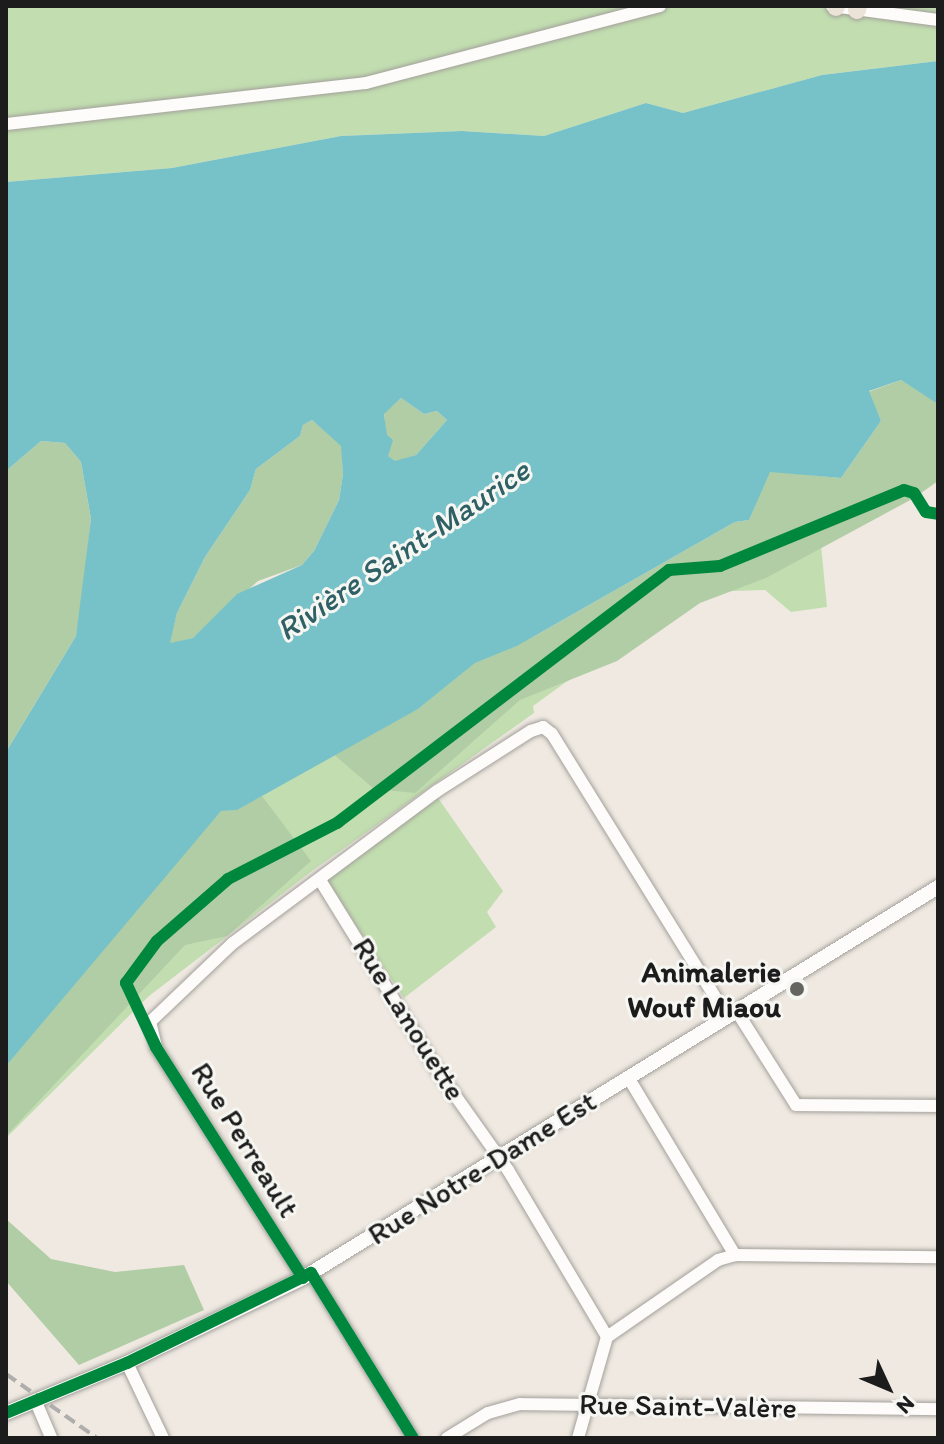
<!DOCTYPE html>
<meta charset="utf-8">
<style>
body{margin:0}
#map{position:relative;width:944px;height:1444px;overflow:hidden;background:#efe9e1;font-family:Itim,sans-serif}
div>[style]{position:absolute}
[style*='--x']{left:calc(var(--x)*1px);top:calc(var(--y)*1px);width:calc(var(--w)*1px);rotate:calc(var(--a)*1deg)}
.green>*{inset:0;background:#c2deb0}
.forest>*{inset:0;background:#b1cda5}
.water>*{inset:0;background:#77c2c8}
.roads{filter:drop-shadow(0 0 2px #a3a09b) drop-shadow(0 0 2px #a3a09b)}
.minor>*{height:12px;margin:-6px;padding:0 6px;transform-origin:6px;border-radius:6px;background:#fdfcfa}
.tertiary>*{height:14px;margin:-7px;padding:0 7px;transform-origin:7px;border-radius:7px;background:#fdfcfa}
.primary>*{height:18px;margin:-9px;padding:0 9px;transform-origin:9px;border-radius:9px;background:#ece3d8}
.rail>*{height:4px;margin-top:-2px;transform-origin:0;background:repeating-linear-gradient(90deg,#afaead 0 12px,transparent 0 18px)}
.cycleway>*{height:12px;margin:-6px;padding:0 6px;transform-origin:6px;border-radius:6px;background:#00873e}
.dots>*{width:22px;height:22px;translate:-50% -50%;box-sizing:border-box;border:4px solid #f6f6f2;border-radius:50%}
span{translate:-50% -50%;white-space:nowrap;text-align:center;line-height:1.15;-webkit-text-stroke:6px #f6f6f2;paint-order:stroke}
.poi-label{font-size:30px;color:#1c1c1c;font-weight:700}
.right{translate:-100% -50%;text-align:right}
.street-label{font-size:30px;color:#1c1c1c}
.water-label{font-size:32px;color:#2e6065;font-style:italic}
.frame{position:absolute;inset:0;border:8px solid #1c1c1c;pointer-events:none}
.north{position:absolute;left:848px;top:1348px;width:80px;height:80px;-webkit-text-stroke:6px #f6f6f2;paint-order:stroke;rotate:134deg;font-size:22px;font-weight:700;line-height:32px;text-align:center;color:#1c1c1c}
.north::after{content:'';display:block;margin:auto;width:28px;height:36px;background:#1c1c1c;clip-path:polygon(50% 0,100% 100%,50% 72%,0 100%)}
</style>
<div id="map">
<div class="green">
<div style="clip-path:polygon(6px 6px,938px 6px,938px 61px,822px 75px,683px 113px,646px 103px,544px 136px,462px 131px,341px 136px,172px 168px,6px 182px)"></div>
<div style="clip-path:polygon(821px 545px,827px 607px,791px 612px,765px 590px,704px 592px,628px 637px,533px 706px,534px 713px,312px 871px,149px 996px,6px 1138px,6px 1058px,215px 806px,477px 655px)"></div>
<div style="clip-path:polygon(438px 798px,503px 891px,487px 912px,496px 927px,404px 998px,323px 875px)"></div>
</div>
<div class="forest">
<div style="clip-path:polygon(901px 380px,938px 403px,938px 481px,914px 498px,766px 578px,700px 603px,617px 661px,520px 700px,415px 793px,374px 789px,332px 753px,418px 709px,475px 663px,517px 646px,735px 522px,749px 520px,769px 471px,841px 478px,881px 421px,868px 392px)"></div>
<div style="clip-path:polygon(401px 398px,424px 414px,437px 411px,447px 420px,416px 455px,395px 462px,388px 456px,384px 413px)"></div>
<div style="clip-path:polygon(312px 420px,342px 446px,343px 474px,339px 500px,314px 551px,302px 565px,258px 581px,193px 638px,169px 644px,177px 613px,205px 557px,250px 490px,256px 469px,300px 436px,303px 425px)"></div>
<div style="clip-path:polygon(41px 441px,65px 443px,81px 462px,91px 519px,82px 600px,76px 636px,6px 752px,6px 471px)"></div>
<div style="clip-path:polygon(262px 796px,311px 861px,227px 936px,185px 945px,6px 1136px,6px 1066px,207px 825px,221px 811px,237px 810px)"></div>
<div style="clip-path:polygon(6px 1219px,51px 1259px,115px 1272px,184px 1265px,204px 1310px,79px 1365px,6px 1281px)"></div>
</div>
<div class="water">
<div style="clip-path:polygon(evenodd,938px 61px,938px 404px,901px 380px,869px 391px,881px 421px,841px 478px,770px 472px,749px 520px,735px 522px,517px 646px,475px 663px,418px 709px,237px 810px,221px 811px,6px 1066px,6px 752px,76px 636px,91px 519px,81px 462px,65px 443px,41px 441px,6px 471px,6px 182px,172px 168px,341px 136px,462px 131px,544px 136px,646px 103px,683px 113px,822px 75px,938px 61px,401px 398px,424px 414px,437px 411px,447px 420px,416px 455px,395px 461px,388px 456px,393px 440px,387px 435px,384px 414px,401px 398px,938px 61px,312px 420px,341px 446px,343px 474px,339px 500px,314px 551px,302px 565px,237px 594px,193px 638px,170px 643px,177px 613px,205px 557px,250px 490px,256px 469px,300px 436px,303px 425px,312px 420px)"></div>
</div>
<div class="roads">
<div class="minor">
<div style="--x:832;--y:6;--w:107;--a:7.5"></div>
<div style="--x:6;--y:124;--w:362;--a:-6.5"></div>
<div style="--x:366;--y:83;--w:304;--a:-14.7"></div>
<div style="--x:320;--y:880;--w:228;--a:58.3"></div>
<div style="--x:440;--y:1074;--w:118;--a:54.7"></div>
<div style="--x:508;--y:1170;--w:194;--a:59.3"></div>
<div style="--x:607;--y:1337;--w:105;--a:106"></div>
<div style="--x:736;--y:1010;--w:112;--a:57.7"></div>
<div style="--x:796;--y:1105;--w:142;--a:0.4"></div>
<div style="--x:628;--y:1077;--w:208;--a:59"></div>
<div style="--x:735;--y:1255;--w:203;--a:0.6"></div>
<div style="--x:311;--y:1273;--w:194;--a:58.3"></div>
<div style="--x:303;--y:1278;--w:274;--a:-122.5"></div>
<div style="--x:156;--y:1047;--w:26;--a:-103"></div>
<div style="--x:150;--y:1022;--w:115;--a:-43.6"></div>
<div style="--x:233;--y:943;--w:254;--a:-36.7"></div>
<div style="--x:437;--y:791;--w:112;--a:-32.6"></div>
<div style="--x:531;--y:731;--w:13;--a:-18"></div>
<div style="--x:543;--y:727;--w:11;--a:38"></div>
<div style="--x:552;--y:734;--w:332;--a:58.2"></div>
<div style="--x:607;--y:1337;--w:135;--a:-34.7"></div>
<div style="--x:718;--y:1260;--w:18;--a:-16"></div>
<div style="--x:127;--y:1363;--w:83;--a:64.4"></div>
<div style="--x:36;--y:1402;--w:39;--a:67"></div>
<div style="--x:447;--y:1438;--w:48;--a:-31.4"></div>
<div style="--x:488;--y:1413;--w:33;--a:-16"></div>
<div style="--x:520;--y:1404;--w:418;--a:0.7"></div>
</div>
<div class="tertiary">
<div style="--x:6;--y:1413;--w:131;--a:-22.5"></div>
<div style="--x:127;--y:1363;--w:195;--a:-25.8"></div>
<div style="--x:303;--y:1278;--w:746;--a:-31.62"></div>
</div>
<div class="primary">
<div style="--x:836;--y:7;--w:1;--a:-90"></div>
<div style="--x:857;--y:10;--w:4;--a:-76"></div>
</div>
</div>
<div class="rail">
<div style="--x:6;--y:1374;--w:111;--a:35.1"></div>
</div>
<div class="cycleway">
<div style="--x:303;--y:1278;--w:274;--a:-122.5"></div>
<div style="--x:156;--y:1047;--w:71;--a:-115.1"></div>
<div style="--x:126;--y:983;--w:52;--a:-53.6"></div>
<div style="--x:157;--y:941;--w:94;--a:-41.1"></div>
<div style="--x:228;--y:879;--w:123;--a:-27.2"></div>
<div style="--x:337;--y:823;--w:417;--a:-37.3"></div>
<div style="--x:669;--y:570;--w:51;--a:-4.5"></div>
<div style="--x:720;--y:566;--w:199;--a:-22.4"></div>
<div style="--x:904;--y:490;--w:10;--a:17"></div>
<div style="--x:914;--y:493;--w:22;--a:58"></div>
<div style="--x:926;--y:512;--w:12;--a:9"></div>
<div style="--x:6;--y:1413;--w:131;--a:-22.5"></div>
<div style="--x:127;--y:1363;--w:205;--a:-26.1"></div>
<div style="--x:311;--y:1273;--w:194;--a:58.3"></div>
</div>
<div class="dots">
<div style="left:797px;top:989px;background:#666461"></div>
</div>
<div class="poi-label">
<span class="right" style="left:781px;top:989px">Animalerie<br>Wouf Miaou</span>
</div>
<div class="street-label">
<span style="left:409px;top:1019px;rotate:58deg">Rue Lanouette</span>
<span style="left:245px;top:1140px;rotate:58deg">Rue Perreault</span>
<span style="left:482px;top:1168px;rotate:-32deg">Rue Notre-Dame Est</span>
<span style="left:688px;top:1406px;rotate:1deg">Rue Saint-Valère</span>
</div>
<div class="water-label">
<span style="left:403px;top:550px;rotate:-34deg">Rivière Saint-Maurice</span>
</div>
<div class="frame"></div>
<div class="north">N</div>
</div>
